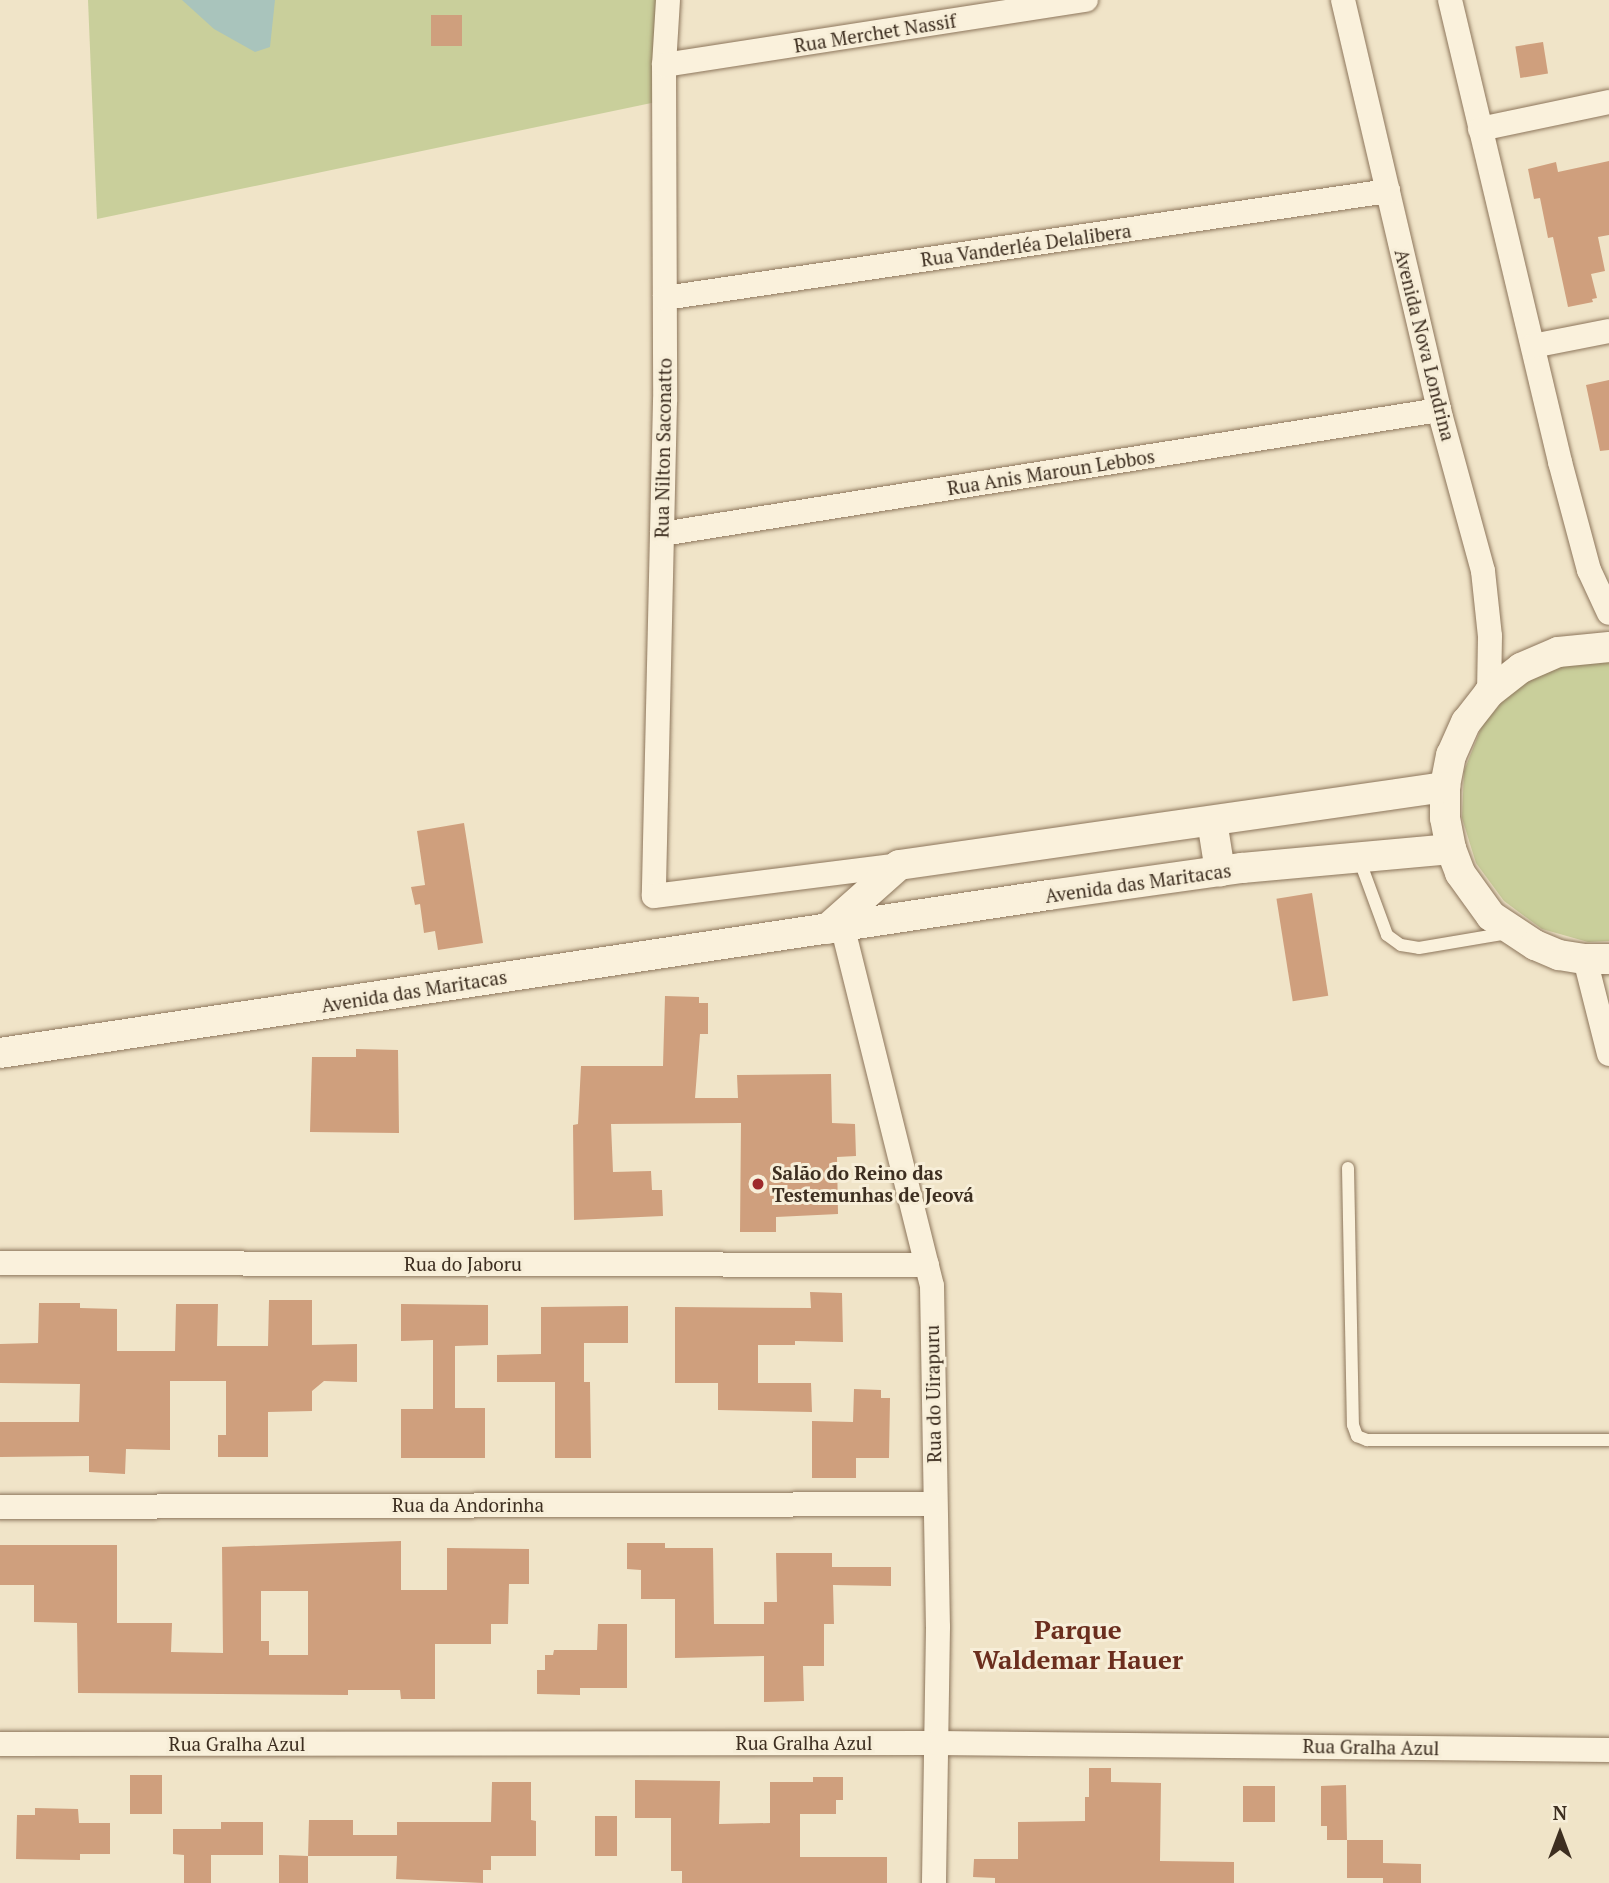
<!DOCTYPE html>
<meta charset="utf-8">
<style>
body{margin:0}
#map{position:relative;width:1609px;height:1883px;overflow:hidden;background:#f0e4c8;font-family:"PT Serif",serif}
div>[style]{position:absolute}
[style*='--x']{left:calc(var(--x)*1px);top:calc(var(--y)*1px);width:calc(var(--w)*1px);rotate:calc(var(--a)*1deg)}
.green>*{inset:0;background:#c9cf9b}
.water>*{inset:0;background:#a9c4bc}
.building>*{inset:0;background:#cf9f7d;transform-origin:0 0}
.roads{filter:drop-shadow(0 0 2px #8d765c) drop-shadow(0 0 2px #8d765c)}
.service>*{height:12px;margin:-6px;padding:0 6px;transform-origin:6px;border-radius:6px;background:#faf1dc}
.minor>*{height:24px;margin:-12px;padding:0 12px;transform-origin:12px;border-radius:12px;background:#faf1dc}
.tertiary>*{height:30px;margin:-15px;padding:0 15px;transform-origin:15px;border-radius:15px;background:#faf1dc}
.dots>*{width:19px;height:19px;translate:-50% -50%;box-sizing:border-box;border:4px solid #f7eed8;border-radius:50%}
span{translate:-50% -50%;white-space:nowrap;text-align:center;line-height:1.15;-webkit-text-stroke:6px #f7eed8;paint-order:stroke}
.street-label{font-size:19px;color:#3d2e20}
.poi-label{font-size:19px;color:#3d2e20;font-weight:700}
.left{translate:0 -50%;text-align:left}
.district-label{font-size:26px;color:#6b2e1e;font-weight:700}
.north{position:absolute;left:1525px;top:1799px;width:70px;height:70px;-webkit-text-stroke:5px #f7eed8;paint-order:stroke;rotate:0deg;font-size:19px;font-weight:700;line-height:28px;text-align:center;color:#3d2e20}
.north::after{content:'';display:block;margin:auto;width:24px;height:32px;background:#3d2e20;clip-path:polygon(50% 0,100% 100%,50% 72%,0 100%)}
</style>
<div id="map">
<div class="green">
<div style="clip-path:polygon(88px 0,664px 0,661px 101px,97px 219px)"></div>
<div style="clip-path:polygon(1609px 657px,1609px 941px,1588px 942px,1542px 929px,1504px 901px,1476px 863px,1462px 818px,1464px 771px,1482px 726px,1512px 690px,1553px 666px)"></div>
</div>
<div class="water">
<div style="clip-path:polygon(182px 0,275px 0,270px 47px,255px 52px,214px 29px)"></div>
</div>
<div class="building">
<div style="left:431px;top:15px;width:31px;height:31px"></div>
<div style="left:1543px;top:42px;width:32px;height:28px;rotate:81deg"></div>
<div style="clip-path:polygon(1609px 161px,1609px 235px,1598px 237px,1605px 271px,1591px 274px,1597px 298px,1592px 299px,1593px 302px,1568px 307px,1553px 237px,1548px 238px,1540px 198px,1534px 199px,1528px 169px,1556px 162px,1558px 172px)"></div>
<div style="clip-path:polygon(1609px 380px,1609px 450px,1600px 451px,1586px 385px)"></div>
<div style="clip-path:polygon(464px 823px,483px 943px,438px 950px,435px 931px,424px 933px,420px 904px,415px 905px,411px 887px,425px 885px,417px 831px)"></div>
<div style="left:1312px;top:893px;width:104px;height:36px;rotate:81deg"></div>
<div style="clip-path:polygon(665px 996px,699px 997px,699px 1003px,708px 1003px,708px 1034px,700px 1034px,695px 1098px,738px 1098px,737px 1075px,831px 1074px,832px 1123px,855px 1124px,856px 1156px,837px 1157px,838px 1214px,776px 1217px,776px 1232px,740px 1232px,741px 1123px,611px 1124px,613px 1172px,651px 1171px,652px 1190px,662px 1190px,663px 1216px,574px 1220px,573px 1125px,578px 1124px,581px 1066px,663px 1066px)"></div>
<div style="clip-path:polygon(356px 1049px,398px 1050px,399px 1133px,310px 1132px,312px 1057px,356px 1057px)"></div>
<div style="clip-path:polygon(810px 1292px,842px 1293px,843px 1342px,795px 1341px,795px 1345px,758px 1345px,758px 1383px,811px 1383px,812px 1412px,718px 1410px,718px 1383px,675px 1383px,675px 1307px,811px 1308px)"></div>
<div style="clip-path:polygon(269px 1300px,312px 1300px,312px 1345px,357px 1344px,357px 1382px,324px 1381px,312px 1391px,312px 1411px,268px 1412px,268px 1457px,218px 1457px,218px 1435px,226px 1435px,226px 1381px,170px 1381px,170px 1450px,126px 1449px,125px 1474px,89px 1472px,89px 1456px,0 1457px,0 1422px,79px 1422px,80px 1384px,0 1383px,0 1344px,38px 1343px,39px 1303px,80px 1303px,80px 1308px,117px 1309px,117px 1351px,175px 1351px,176px 1304px,218px 1304px,217px 1346px,268px 1346px)"></div>
<div style="clip-path:polygon(401px 1304px,488px 1305px,488px 1345px,455px 1346px,455px 1408px,485px 1408px,485px 1458px,401px 1458px,401px 1409px,433px 1409px,433px 1340px,401px 1341px)"></div>
<div style="clip-path:polygon(628px 1306px,628px 1343px,584px 1343px,584px 1382px,590px 1382px,591px 1458px,555px 1458px,555px 1382px,497px 1382px,497px 1355px,541px 1354px,541px 1307px)"></div>
<div style="clip-path:polygon(854px 1389px,881px 1390px,881px 1398px,890px 1398px,889px 1458px,856px 1458px,856px 1478px,812px 1478px,812px 1421px,853px 1422px)"></div>
<div style="clip-path:polygon(evenodd,401px 1541px,401px 1590px,447px 1590px,447px 1548px,529px 1549px,529px 1584px,509px 1584px,508px 1624px,491px 1624px,491px 1644px,435px 1644px,435px 1699px,401px 1699px,400px 1690px,348px 1690px,348px 1695px,78px 1693px,77px 1623px,34px 1622px,34px 1585px,0 1585px,0 1545px,117px 1545px,117px 1623px,172px 1623px,171px 1652px,223px 1653px,222px 1547px,401px 1541px,261px 1591px,308px 1591px,308px 1655px,269px 1655px,269px 1641px,261px 1641px,261px 1591px)"></div>
<div style="clip-path:polygon(627px 1543px,665px 1543px,665px 1548px,713px 1548px,714px 1624px,764px 1624px,764px 1602px,777px 1602px,776px 1553px,832px 1553px,832px 1567px,891px 1567px,891px 1586px,833px 1585px,834px 1624px,824px 1624px,824px 1666px,803px 1666px,804px 1701px,764px 1702px,764px 1656px,675px 1658px,675px 1599px,641px 1599px,641px 1570px,627px 1569px)"></div>
<div style="clip-path:polygon(598px 1624px,627px 1624px,627px 1688px,580px 1688px,580px 1695px,537px 1694px,537px 1670px,545px 1670px,545px 1655px,553px 1655px,554px 1650px,597px 1650px)"></div>
<div style="clip-path:polygon(1089px 1768px,1111px 1768px,1111px 1782px,1161px 1783px,1160px 1861px,1234px 1862px,1234px 1883px,995px 1883px,995px 1878px,973px 1877px,974px 1859px,1018px 1859px,1018px 1822px,1085px 1821px,1085px 1797px,1089px 1797px)"></div>
<div style="left:130px;top:1775px;width:32px;height:39px"></div>
<div style="clip-path:polygon(813px 1777px,843px 1777px,843px 1800px,836px 1800px,836px 1814px,800px 1814px,800px 1857px,887px 1857px,887px 1883px,682px 1883px,682px 1871px,671px 1871px,671px 1818px,635px 1818px,635px 1780px,720px 1781px,719px 1824px,770px 1823px,770px 1782px,813px 1782px)"></div>
<div style="clip-path:polygon(492px 1782px,531px 1782px,531px 1820px,536px 1821px,536px 1856px,491px 1856px,491px 1870px,483px 1870px,483px 1883px,396px 1879px,397px 1856px,308px 1856px,308px 1883px,279px 1883px,279px 1855px,308px 1856px,309px 1820px,353px 1820px,353px 1835px,397px 1835px,397px 1822px,491px 1822px)"></div>
<div style="clip-path:polygon(1346px 1785px,1347px 1840px,1327px 1840px,1327px 1826px,1321px 1826px,1321px 1786px)"></div>
<div style="left:1243px;top:1786px;width:32px;height:36px"></div>
<div style="clip-path:polygon(35px 1808px,78px 1809px,79px 1823px,110px 1823px,110px 1854px,80px 1854px,80px 1860px,16px 1859px,17px 1815px,35px 1815px)"></div>
<div style="left:595px;top:1816px;width:22px;height:40px"></div>
<div style="clip-path:polygon(221px 1822px,263px 1822px,263px 1855px,211px 1855px,211px 1883px,184px 1883px,184px 1855px,173px 1854px,173px 1829px,221px 1829px)"></div>
<div style="clip-path:polygon(1347px 1840px,1383px 1840px,1383px 1863px,1421px 1864px,1421px 1883px,1383px 1883px,1383px 1878px,1347px 1878px)"></div>
</div>
<div class="roads">
<div class="service">
<div style="--x:1358;--y:856;--w:84;--a:69.8"></div>
<div style="--x:1387;--y:935;--w:17;--a:36"></div>
<div style="--x:1401;--y:945;--w:18;--a:9"></div>
<div style="--x:1419;--y:948;--w:90;--a:-9.6"></div>
<div style="--x:1348;--y:1168;--w:257;--a:88.9"></div>
<div style="--x:1353;--y:1425;--w:12;--a:70"></div>
<div style="--x:1357;--y:1436;--w:11;--a:22"></div>
<div style="--x:1367;--y:1440;--w:242;--a:0"></div>
</div>
<div class="minor">
<div style="--x:668;--y:0;--w:65;--a:93.5"></div>
<div style="--x:664;--y:65;--w:336;--a:89.8"></div>
<div style="--x:665;--y:401;--w:495;--a:91.3"></div>
<div style="--x:654;--y:896;--w:247;--a:-7.2"></div>
<div style="--x:1343;--y:0;--w:421;--a:76.8"></div>
<div style="--x:1439;--y:410;--w:167;--a:74.7"></div>
<div style="--x:1483;--y:571;--w:65;--a:83.9"></div>
<div style="--x:1490;--y:636;--w:57;--a:91"></div>
<div style="--x:1450;--y:0;--w:475;--a:76.6"></div>
<div style="--x:1560;--y:462;--w:112;--a:75"></div>
<div style="--x:1589;--y:570;--w:47;--a:65.1"></div>
<div style="--x:664;--y:65;--w:427;--a:-8.8"></div>
<div style="--x:1480;--y:129;--w:132;--a:-11.8"></div>
<div style="--x:665;--y:298;--w:731;--a:-8.42"></div>
<div style="--x:1533;--y:346;--w:77;--a:-11.2"></div>
<div style="--x:662;--y:534;--w:787;--a:-9.07"></div>
<div style="--x:840;--y:917;--w:380;--a:76"></div>
<div style="--x:932;--y:1286;--w:341;--a:89"></div>
<div style="--x:938;--y:1627;--w:256;--a:90.9"></div>
<div style="--x:1585;--y:959;--w:98;--a:75.8"></div>
<div style="--x:0;--y:1263;--w:927;--a:0.12"></div>
<div style="--x:0;--y:1507;--w:935;--a:-0.18"></div>
<div style="--x:0;--y:1744;--w:936;--a:-0.06"></div>
<div style="--x:936;--y:1743;--w:673;--a:0.6"></div>
</div>
<div class="tertiary">
<div style="--x:1609;--y:647;--w:51;--a:174.4"></div>
<div style="--x:1558;--y:652;--w:40;--a:156.6"></div>
<div style="--x:1521;--y:668;--w:41;--a:142"></div>
<div style="--x:1489;--y:693;--w:37;--a:128"></div>
<div style="--x:1466;--y:722;--w:36;--a:114"></div>
<div style="--x:1451;--y:755;--w:33;--a:101"></div>
<div style="--x:1445;--y:787;--w:31;--a:90"></div>
<div style="--x:1445;--y:818;--w:32;--a:79"></div>
<div style="--x:1451;--y:849;--w:26;--a:69"></div>
<div style="--x:1460;--y:873;--w:53;--a:54.2"></div>
<div style="--x:1491;--y:916;--w:53;--a:33.4"></div>
<div style="--x:1535;--y:945;--w:26;--a:23"></div>
<div style="--x:1559;--y:955;--w:26;--a:9"></div>
<div style="--x:1585;--y:959;--w:24;--a:0"></div>
<div style="--x:1212;--y:821;--w:51;--a:80.9"></div>
<div style="--x:827;--y:929;--w:96;--a:-41.6"></div>
<div style="--x:899;--y:865;--w:552;--a:-8.13"></div>
<div style="--x:0;--y:1053;--w:1061;--a:-8.57"></div>
<div style="--x:1049;--y:895;--w:195;--a:-8"></div>
<div style="--x:1242;--y:868;--w:210;--a:-5.2"></div>
</div>
</div>
<div class="dots">
<div style="left:758px;top:1184px;background:#9e2a2b"></div>
</div>
<div class="street-label">
<span style="left:875px;top:33px;rotate:-9deg">Rua Merchet Nassif</span>
<span style="left:1026px;top:245px;rotate:-8deg">Rua Vanderléa Delalibera</span>
<span style="left:1425px;top:345px;rotate:76deg">Avenida Nova Londrina</span>
<span style="left:663px;top:448px;rotate:-89deg">Rua Nilton Saconatto</span>
<span style="left:1051px;top:472px;rotate:-9deg">Rua Anis Maroun Lebbos</span>
<span style="left:1138px;top:883px;rotate:-8deg">Avenida das Maritacas</span>
<span style="left:414px;top:991px;rotate:-9deg">Avenida das Maritacas</span>
<span style="left:463px;top:1264px">Rua do Jaboru</span>
<span style="left:933px;top:1394px;rotate:-91deg">Rua do Uirapuru</span>
<span style="left:468px;top:1505px">Rua da Andorinha</span>
<span style="left:804px;top:1743px">Rua Gralha Azul</span>
<span style="left:237px;top:1744px">Rua Gralha Azul</span>
<span style="left:1371px;top:1747px;rotate:1deg">Rua Gralha Azul</span>
</div>
<div class="poi-label">
<span class="left" style="left:772px;top:1184px">Salão do Reino das<br>Testemunhas de Jeová</span>
</div>
<div class="district-label">
<span style="left:1078px;top:1645px">Parque<br>Waldemar Hauer</span>
</div>
<div class="north">N</div>
</div>
